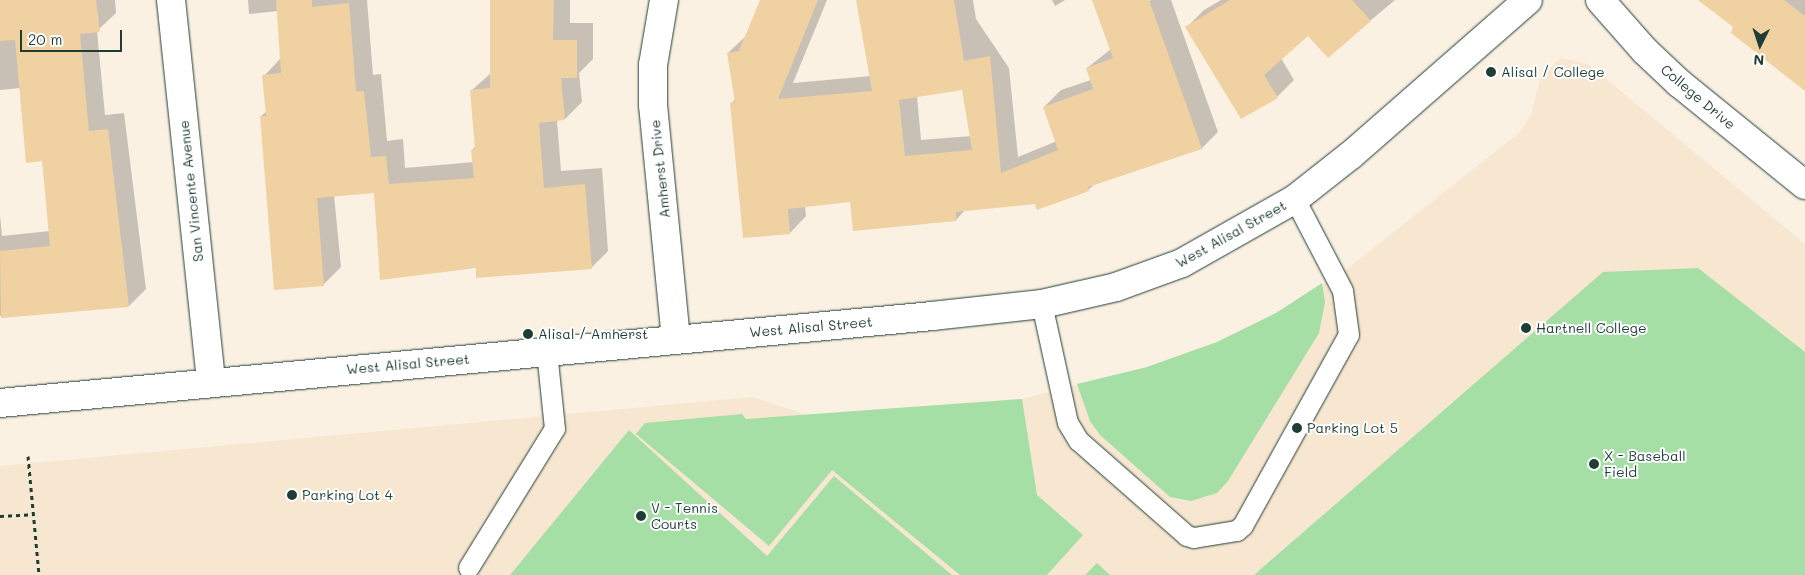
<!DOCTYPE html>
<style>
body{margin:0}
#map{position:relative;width:1805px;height:575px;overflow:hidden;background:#faf1e3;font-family:Mali,sans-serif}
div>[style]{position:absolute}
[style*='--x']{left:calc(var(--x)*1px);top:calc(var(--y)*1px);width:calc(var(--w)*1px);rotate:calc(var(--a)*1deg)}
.built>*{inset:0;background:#f7e7d0}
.green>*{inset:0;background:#a5dfa5}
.shadow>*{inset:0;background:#0003}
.building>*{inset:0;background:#efd1a2}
.path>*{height:3px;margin-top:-1.5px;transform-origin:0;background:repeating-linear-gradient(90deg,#1f3d34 0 4px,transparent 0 8px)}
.roads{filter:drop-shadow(0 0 1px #1f3d34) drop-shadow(0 0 1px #1f3d34)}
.lane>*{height:20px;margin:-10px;padding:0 10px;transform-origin:10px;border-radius:10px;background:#fff}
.street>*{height:28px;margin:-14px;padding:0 14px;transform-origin:14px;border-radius:14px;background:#fff}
.secondary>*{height:28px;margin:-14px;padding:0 14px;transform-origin:14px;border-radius:14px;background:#fff}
.dots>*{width:14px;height:14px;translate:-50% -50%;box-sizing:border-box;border:2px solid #fff;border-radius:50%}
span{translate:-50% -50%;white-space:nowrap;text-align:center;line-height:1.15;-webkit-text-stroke:4px #fff;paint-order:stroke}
.poi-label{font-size:14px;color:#1f3d34}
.left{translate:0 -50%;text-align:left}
.street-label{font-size:14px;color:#1f3d34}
.north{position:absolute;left:1735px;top:20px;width:50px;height:50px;-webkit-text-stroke:4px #fff;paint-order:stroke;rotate:184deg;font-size:14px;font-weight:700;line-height:20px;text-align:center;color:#1f3d34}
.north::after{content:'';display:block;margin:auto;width:18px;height:22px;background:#1f3d34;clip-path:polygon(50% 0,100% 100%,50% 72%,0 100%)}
.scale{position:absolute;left:20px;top:30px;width:102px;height:22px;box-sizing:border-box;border:2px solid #1f3d34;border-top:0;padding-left:6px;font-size:15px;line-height:18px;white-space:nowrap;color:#1f3d34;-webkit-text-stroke:4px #fff;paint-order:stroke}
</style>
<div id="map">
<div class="built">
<div style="clip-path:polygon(1560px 58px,1588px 64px,1805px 244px,1805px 575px,0 575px,0 466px,753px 397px,807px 415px,1022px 399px,1147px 367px,1217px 342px,1276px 313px,1347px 269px,1519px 133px,1531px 115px,1540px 79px)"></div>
</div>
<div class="green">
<div style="clip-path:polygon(1698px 268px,1805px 352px,1805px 575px,1254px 575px,1603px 272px)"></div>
<div style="clip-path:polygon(1322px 283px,1325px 302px,1319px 333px,1228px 481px,1217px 493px,1191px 501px,1170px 497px,1100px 435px,1090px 421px,1077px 384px,1147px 367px,1217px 342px,1276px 313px)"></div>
<div style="clip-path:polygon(1022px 399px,1037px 495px,1083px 535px,1047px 575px,960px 575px,832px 470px,769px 546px,636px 434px,645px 423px,742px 414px,746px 419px)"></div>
<div style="clip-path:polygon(629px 430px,767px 556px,834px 476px,952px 575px,510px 575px)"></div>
<div style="clip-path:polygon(1097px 563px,1110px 575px,1085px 575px)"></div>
</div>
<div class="shadow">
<div style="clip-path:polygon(0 0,115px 0,116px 13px,97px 31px,105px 115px,124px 113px,146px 289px,129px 306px,0 316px,0 215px,2px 236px,50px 231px,43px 160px,21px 88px,0 90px)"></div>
<div style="clip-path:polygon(248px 0,367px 0,373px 75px,381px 74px,387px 141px,403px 139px,405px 168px,474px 162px,472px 150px,476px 146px,472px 90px,491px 73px,491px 0,570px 0,570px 23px,593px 23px,593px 59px,579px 73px,582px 102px,565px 119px,557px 120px,561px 171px,602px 168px,608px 251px,591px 268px,477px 267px,375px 191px,334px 195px,341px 267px,324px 284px,276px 289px,261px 116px,267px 111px,264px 76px,281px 58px,278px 11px,249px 14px)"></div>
<div style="clip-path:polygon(evenodd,761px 0,827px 0,793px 83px,871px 76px,857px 0,973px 0,976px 19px,1009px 68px,1018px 157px,1057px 141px,1044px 107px,1061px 90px,1091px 80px,1087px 68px,1111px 49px,1122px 18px,1151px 0,1171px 0,1218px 132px,1202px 148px,1095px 184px,1088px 190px,1035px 202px,965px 210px,956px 220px,851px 201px,805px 206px,806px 216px,790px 233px,732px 103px,735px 99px,728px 53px,746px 36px,761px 0,963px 89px,971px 136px,921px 140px,917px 96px,963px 89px)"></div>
<div style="clip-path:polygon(1052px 0,1065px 0,1055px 6px)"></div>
<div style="clip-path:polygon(1221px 0,1395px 0,1328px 56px,1308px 34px,1281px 58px,1294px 80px,1277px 97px,1187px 27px,1204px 10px)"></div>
<div style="clip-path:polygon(1704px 0,1805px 0,1805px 90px)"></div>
</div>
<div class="building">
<div style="clip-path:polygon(0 0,96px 0,100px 32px,80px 34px,89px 131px,108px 129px,129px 307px,1px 318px,0 251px,50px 246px,42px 161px,26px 163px,15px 40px,0 41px)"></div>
<div style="clip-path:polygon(276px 0,312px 0,312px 7px,349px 3px,356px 91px,364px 91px,371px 157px,386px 156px,389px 184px,474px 178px,471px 150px,475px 149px,470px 90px,490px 88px,490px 0,554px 0,553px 40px,577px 40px,577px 78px,561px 78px,565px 120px,539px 123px,544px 188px,585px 184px,592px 269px,476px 278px,476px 268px,380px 280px,374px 193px,317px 198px,324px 286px,274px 290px,260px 116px,266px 116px,262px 75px,281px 73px)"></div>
<div style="clip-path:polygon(evenodd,760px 0,818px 0,778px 99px,872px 91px,856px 0,954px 0,964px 61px,990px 56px,1001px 173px,1058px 150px,1043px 107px,1093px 89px,1086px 68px,1113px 58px,1092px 0,1149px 0,1202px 149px,1088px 187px,1089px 191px,1037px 210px,1035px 204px,956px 212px,956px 221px,853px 231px,850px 202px,788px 209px,790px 234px,743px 238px,730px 103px,735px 102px,727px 53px,739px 51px,760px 0,962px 90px,972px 150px,905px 156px,899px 100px,962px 90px)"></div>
<div style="clip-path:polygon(1230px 0,1352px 0,1371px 21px,1328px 58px,1308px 36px,1264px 75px,1278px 98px,1241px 119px,1185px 27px)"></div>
<div style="clip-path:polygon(1698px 0,1784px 0,1805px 16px,1805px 91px,1731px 33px,1733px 27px)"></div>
</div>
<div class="path">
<div style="--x:28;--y:456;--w:120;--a:84.7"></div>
<div style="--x:0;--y:516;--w:33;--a:-3"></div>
</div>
<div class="roads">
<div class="lane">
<div style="--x:1042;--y:304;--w:122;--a:77.7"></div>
<div style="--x:1068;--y:423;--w:21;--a:59"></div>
<div style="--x:1079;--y:441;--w:144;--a:41.3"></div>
<div style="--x:1187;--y:536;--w:7;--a:16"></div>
<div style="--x:1194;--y:538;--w:44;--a:-9.2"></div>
<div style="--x:1237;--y:531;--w:8;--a:-40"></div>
<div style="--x:1243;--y:526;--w:218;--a:-61"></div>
<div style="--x:1349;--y:335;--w:44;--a:-97.8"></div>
<div style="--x:1343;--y:291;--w:104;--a:-117.6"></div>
<div style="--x:469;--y:568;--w:163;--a:-58.3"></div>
<div style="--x:555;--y:429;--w:78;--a:-95.9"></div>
</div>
<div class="street">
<div style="--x:171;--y:0;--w:385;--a:84"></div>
<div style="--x:664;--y:0;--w:66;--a:99.6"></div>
<div style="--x:653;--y:65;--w:40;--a:90"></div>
<div style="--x:653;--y:105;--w:235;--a:84.4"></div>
<div style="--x:1600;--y:0;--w:68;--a:48.6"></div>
<div style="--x:1645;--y:51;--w:47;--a:43.3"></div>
<div style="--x:1679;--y:83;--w:162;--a:39"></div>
</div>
<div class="secondary">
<div style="--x:0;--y:403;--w:936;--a:-5.33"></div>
<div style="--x:932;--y:316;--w:111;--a:-6.2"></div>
<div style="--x:1042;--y:304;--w:76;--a:-12.9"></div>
<div style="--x:1116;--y:287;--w:70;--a:-20"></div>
<div style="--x:1182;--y:263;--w:130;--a:-29.5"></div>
<div style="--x:1295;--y:199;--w:71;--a:-38.2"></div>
<div style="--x:1351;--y:155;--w:235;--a:-41.2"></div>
</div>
</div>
<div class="dots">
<div style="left:1491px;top:72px;background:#1f3d34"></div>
<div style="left:1526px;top:328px;background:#1f3d34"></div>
<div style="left:528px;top:334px;background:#1f3d34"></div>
<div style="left:1297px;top:428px;background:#1f3d34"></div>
<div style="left:1594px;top:464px;background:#1f3d34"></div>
<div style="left:292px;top:495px;background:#1f3d34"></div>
<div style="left:641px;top:516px;background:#1f3d34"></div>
</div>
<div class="poi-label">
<span class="left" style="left:1501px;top:72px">Alisal / College</span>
<span class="left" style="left:1536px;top:328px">Hartnell College</span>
<span class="left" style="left:538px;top:334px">Alisal / Amherst</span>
<span class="left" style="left:1307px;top:428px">Parking Lot 5</span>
<span class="left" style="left:1604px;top:464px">X - Baseball<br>Field</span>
<span class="left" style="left:302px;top:495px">Parking Lot 4</span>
<span class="left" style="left:651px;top:516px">V - Tennis<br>Courts</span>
</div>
<div class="street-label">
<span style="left:1698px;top:97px;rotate:40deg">College Drive</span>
<span style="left:660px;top:169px;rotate:-96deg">Amherst Drive</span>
<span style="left:191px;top:191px;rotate:-96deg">San Vincente Avenue</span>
<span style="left:1231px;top:234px;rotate:-29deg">West Alisal Street</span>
<span style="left:811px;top:327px;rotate:-5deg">West Alisal Street</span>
<span style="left:408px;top:364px;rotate:-5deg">West Alisal Street</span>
</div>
<div class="north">N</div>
<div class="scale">20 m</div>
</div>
